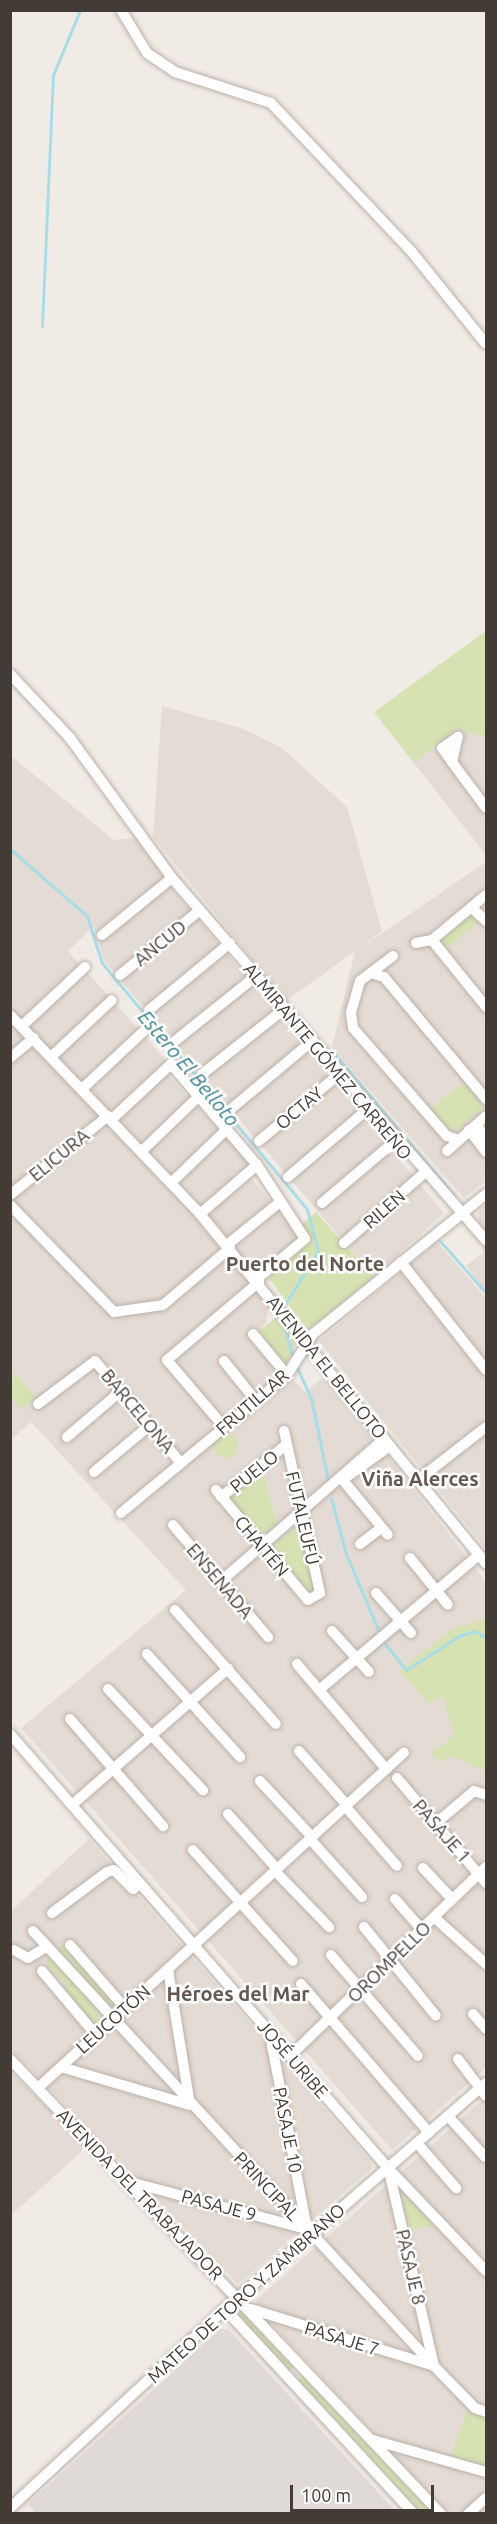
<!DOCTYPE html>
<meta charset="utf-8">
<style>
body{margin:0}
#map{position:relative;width:497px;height:2524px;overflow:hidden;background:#f1ebe6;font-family:Ubuntu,sans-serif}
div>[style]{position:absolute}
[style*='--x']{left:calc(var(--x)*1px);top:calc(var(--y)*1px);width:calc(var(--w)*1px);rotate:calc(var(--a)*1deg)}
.residential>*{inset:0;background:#e4dbd4}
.industrial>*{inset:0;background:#e0dad7}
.green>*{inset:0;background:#d7e2b2;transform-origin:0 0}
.round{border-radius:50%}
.stream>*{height:3px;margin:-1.5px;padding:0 1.5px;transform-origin:1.5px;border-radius:1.5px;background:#a7dde9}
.roads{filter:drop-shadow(0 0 2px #bbb1a9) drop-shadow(0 0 2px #bbb1a9)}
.minor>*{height:10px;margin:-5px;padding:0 5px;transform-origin:5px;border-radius:5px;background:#fff}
span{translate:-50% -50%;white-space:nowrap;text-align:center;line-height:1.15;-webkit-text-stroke:5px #fff;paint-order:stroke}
.street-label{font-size:18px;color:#433b36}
.water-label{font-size:20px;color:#337d8e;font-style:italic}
.neighbourhood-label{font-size:20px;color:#65564e;font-weight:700}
.frame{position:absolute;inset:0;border:12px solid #433b36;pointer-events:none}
.scale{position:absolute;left:290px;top:2485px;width:144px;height:27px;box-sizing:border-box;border:3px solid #433b36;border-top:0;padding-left:8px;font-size:18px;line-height:21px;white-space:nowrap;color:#433b36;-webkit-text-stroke:4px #fff;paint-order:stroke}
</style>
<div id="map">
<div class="residential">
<div style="clip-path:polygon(162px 706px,244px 729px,282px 748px,347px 807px,382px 931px,360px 948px,486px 862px,486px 1181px,464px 1198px,332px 1047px,355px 951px,286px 1001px,153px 837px)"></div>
<div style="clip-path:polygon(456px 729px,486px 737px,486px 855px,414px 763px)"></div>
<div style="clip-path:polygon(11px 756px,114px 840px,140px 838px,165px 869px,170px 886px,444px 1213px,374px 1277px,104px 961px,94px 926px,68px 951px,165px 1059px,167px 1074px,251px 1165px,249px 1176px,302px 1238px,250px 1282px,268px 1306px,267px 1322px,259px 1331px,255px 1327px,248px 1333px,305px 1392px,325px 1376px,486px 1582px,486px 1788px,478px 1786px,486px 1795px,486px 2068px,392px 2150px,21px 1728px,186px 1590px,31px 1422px,11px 1440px)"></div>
<div style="clip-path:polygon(486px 1205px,486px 1292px,466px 1266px,483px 1253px,478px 1212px)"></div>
<div style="clip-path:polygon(437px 1242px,486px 1298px,486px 1549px,319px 1341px)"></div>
<div style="clip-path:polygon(89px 1839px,371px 2162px,372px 2168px,238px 2284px,11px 2049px,11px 1911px)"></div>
<div style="clip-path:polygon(10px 2071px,87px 2147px,11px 2215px,10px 2215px)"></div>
<div style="clip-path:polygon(486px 2097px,486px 2513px,448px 2513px,256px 2307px,257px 2299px)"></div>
</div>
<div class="industrial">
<div style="clip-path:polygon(220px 2329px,228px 2329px,397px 2513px,35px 2513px,28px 2504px)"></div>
</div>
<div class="green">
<div style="clip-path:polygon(486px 631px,486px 737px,456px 729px,414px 763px,374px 712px)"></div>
<div style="clip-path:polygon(472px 912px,482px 920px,444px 950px,437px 937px)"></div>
<div style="left:464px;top:1082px;width:32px;height:45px;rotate:51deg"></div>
<div style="clip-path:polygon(316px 1212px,374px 1277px,308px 1331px,269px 1278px,310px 1240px,300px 1226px)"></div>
<div style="clip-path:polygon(279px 1315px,298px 1340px,285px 1366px,259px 1331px)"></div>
<div style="clip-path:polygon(13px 1371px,36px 1398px,21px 1410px,11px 1398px)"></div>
<div class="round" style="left:214px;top:1434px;width:24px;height:24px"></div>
<div style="clip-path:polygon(263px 1473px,277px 1523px,260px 1536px,230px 1498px)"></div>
<div style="clip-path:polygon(299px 1524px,315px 1591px,308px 1595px,270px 1548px)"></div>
<div style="clip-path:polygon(486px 1618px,486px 1771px,452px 1756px,441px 1762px,431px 1754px,454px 1735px,443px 1696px,430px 1704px,399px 1671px,452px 1629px)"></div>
<div style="clip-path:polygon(64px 1943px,116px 2002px,113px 2009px,57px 1950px)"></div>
<div style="clip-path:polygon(50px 1957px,96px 2009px,100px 2022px,95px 2026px,63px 1989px,66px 1985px,45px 1961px)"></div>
<div style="clip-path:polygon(400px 2191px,434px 2225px,411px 2230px)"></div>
<div style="clip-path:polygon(237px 2306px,295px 2364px,293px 2368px,289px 2371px,236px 2313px)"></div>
<div style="clip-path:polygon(305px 2374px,435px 2513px,421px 2513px,298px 2380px)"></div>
<div style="clip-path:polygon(468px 2407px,486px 2417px,486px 2468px,451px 2459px)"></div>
</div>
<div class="stream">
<div style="--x:42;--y:326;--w:251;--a:-87.5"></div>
<div style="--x:53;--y:75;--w:70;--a:-67.4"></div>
<div style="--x:10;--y:849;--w:102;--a:41"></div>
<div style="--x:87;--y:916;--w:49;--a:72.3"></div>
<div style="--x:102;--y:963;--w:320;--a:50.2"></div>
<div style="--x:307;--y:1209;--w:43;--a:75.3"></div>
<div style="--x:318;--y:1251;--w:61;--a:121.6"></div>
<div style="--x:335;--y:1054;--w:187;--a:50"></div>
<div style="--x:440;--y:1241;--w:69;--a:48.5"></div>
<div style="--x:283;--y:1321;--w:39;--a:75"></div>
<div style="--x:296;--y:1365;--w:36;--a:66"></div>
<div style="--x:311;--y:1398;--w:84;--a:78.3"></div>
<div style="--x:331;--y:1498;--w:58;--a:75"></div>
<div style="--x:346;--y:1554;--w:87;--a:67"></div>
<div style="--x:382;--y:1640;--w:38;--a:51"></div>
<div style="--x:406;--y:1670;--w:63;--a:-32.7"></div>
<div style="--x:459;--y:1636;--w:16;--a:-18"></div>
<div style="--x:474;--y:1631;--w:13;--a:27"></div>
</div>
<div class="roads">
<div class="minor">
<div style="--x:121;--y:10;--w:50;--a:58.8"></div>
<div style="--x:147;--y:53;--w:34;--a:34"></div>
<div style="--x:175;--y:72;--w:101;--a:17.9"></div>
<div style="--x:271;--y:103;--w:204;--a:46.6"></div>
<div style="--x:411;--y:251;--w:119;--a:51.1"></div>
<div style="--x:10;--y:674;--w:88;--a:46.8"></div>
<div style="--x:70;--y:738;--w:173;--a:53.9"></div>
<div style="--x:172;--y:878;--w:480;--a:49.1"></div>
<div style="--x:452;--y:762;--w:26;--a:-77"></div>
<div style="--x:458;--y:737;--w:19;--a:145"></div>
<div style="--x:442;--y:748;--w:17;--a:54"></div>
<div style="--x:452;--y:762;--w:57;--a:53.5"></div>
<div style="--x:473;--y:909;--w:18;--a:43"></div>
<div style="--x:102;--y:935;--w:90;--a:-39.2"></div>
<div style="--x:432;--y:940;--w:86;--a:51.1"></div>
<div style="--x:416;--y:943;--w:16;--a:-11"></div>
<div style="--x:432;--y:940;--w:70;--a:-39.8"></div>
<div style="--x:393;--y:956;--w:41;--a:142.9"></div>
<div style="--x:360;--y:981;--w:33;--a:106"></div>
<div style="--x:351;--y:1013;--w:15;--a:82"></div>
<div style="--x:353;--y:1028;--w:143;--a:49"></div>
<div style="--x:447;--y:1136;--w:10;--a:17"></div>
<div style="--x:374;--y:974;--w:10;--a:17"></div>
<div style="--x:384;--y:977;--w:159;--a:50.1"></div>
<div style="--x:120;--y:975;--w:103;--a:-39.1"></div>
<div style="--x:149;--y:1010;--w:105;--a:-39.6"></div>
<div style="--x:10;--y:1015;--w:275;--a:46.3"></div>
<div style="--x:200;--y:1214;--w:452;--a:50.7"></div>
<div style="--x:23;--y:1025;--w:85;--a:-43.1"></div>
<div style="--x:175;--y:1041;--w:104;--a:-38.7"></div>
<div style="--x:51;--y:1057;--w:83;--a:-43.1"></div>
<div style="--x:10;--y:1058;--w:31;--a:-40"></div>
<div style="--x:201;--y:1075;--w:105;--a:-38.4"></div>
<div style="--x:82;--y:1089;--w:85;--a:-43.1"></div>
<div style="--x:231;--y:1109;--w:106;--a:-40"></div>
<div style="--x:112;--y:1119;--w:81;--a:-43"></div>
<div style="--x:171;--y:1064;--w:133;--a:49.6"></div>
<div style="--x:257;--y:1165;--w:88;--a:57"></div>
<div style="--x:305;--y:1239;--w:62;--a:140.2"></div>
<div style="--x:477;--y:1125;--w:16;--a:55"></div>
<div style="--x:469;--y:1130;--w:28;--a:52"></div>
<div style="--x:259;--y:1141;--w:104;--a:-39.9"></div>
<div style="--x:143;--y:1150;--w:75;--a:-43.9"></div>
<div style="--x:447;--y:1151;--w:52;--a:-41.9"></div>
<div style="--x:288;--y:1177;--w:105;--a:-40.4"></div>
<div style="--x:172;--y:1182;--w:75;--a:-43.9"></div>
<div style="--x:10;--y:1195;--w:126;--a:-38.9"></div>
<div style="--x:322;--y:1203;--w:96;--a:-40.3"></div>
<div style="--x:10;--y:1205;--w:149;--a:45.8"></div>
<div style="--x:114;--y:1312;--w:49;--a:-8.1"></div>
<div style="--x:163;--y:1305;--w:88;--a:-40.4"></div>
<div style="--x:200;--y:1214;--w:75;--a:-40.7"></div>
<div style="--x:344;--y:1243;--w:105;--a:-41.1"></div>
<div style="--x:227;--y:1245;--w:68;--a:-39.1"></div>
<div style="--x:401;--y:1262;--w:137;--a:51.8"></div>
<div style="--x:253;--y:1334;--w:53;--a:50.3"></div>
<div style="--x:224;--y:1361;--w:51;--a:51.3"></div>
<div style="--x:38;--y:1404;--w:71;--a:-37"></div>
<div style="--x:95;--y:1361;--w:133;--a:49.9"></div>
<div style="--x:224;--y:1427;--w:88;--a:-130.4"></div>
<div style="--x:167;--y:1360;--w:121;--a:-40.3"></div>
<div style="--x:67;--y:1437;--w:72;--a:-40.5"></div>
<div style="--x:94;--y:1472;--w:73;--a:-40"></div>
<div style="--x:348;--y:1476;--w:52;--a:-35.5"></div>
<div style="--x:342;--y:1479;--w:72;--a:50.6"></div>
<div style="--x:418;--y:1480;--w:86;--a:-37.9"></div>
<div style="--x:216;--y:1490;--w:143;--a:50.1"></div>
<div style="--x:308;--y:1600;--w:14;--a:-30"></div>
<div style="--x:320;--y:1593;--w:166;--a:-102.5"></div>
<div style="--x:221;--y:1497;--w:83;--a:-38.7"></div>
<div style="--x:121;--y:1513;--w:216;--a:-39.7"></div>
<div style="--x:287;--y:1375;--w:49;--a:-57.6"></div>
<div style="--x:313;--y:1334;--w:223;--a:-39"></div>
<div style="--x:173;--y:1525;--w:147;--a:49.7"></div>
<div style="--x:360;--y:1544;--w:26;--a:-37"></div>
<div style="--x:410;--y:1558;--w:60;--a:51"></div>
<div style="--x:220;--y:1582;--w:218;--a:-41.1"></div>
<div style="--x:376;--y:1593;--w:53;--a:48.8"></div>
<div style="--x:175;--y:1610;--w:152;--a:48.5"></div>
<div style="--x:332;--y:1631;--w:55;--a:47.9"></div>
<div style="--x:147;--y:1654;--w:139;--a:47.9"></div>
<div style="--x:297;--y:1664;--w:138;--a:49.7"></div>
<div style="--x:108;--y:1689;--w:139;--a:46.8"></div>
<div style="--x:319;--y:1690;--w:209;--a:-40.2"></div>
<div style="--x:70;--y:1719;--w:142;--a:49"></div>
<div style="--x:10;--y:1734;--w:576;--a:48.95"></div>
<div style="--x:388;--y:2168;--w:142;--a:46.4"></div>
<div style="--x:299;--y:1751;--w:72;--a:48.4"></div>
<div style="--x:397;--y:1778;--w:138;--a:49.7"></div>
<div style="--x:260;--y:1781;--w:76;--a:47.1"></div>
<div style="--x:73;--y:1804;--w:206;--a:-41.1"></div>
<div style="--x:345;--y:1806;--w:79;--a:49.1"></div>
<div style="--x:228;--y:1814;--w:74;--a:48.3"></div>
<div style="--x:435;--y:1824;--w:51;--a:-40.2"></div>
<div style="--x:474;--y:1791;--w:13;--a:18"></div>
<div style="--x:310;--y:1839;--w:78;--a:48.1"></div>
<div style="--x:193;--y:1850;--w:149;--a:48"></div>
<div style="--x:423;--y:1868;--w:40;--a:47"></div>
<div style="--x:275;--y:1871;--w:78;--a:46"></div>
<div style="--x:395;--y:1899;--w:43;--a:48.8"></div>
<div style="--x:52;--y:1913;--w:69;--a:-36.7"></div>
<div style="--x:107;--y:1872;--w:7;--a:-16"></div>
<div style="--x:114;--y:1870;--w:27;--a:45"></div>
<div style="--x:133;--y:1889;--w:9;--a:-36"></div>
<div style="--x:435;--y:1918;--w:69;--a:42"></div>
<div style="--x:364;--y:1927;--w:114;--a:51"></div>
<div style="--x:33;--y:1931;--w:592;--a:47.33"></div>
<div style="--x:434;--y:2366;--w:59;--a:45.7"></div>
<div style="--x:475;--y:2408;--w:12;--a:20"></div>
<div style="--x:70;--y:1945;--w:84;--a:48.9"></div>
<div style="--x:14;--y:1950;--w:16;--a:30"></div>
<div style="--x:28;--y:1958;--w:21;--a:-31"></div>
<div style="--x:331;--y:1955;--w:133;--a:49.3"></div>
<div style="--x:42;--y:1971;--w:84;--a:49.8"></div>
<div style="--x:301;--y:1984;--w:196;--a:49.3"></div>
<div style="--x:473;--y:2014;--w:20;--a:49"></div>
<div style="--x:290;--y:2056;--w:272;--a:-44"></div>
<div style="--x:10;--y:2059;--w:627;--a:46.55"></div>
<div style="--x:458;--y:2059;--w:46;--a:52.9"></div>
<div style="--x:61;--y:2067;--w:134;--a:16.4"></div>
<div style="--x:190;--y:2105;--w:138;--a:-99.2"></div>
<div style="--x:39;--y:2087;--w:495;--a:-42.5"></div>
<div style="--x:448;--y:2116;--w:55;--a:47.9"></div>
<div style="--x:417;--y:2143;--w:60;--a:49.1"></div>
<div style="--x:389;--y:2171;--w:200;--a:77"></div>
<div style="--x:130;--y:2182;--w:183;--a:14.9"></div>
<div style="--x:307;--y:2229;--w:197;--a:-100.8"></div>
<div style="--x:225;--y:2309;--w:279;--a:47.3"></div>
<div style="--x:251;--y:2309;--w:192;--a:17.3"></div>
<div style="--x:373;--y:2440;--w:117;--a:15.8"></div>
<div style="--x:10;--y:2508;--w:293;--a:-42.8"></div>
<div style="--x:225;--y:2309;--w:345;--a:-40.9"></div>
<div style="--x:468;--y:2514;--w:24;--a:-42"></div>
</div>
</div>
<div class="street-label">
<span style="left:160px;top:943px;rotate:-39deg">ANCUD</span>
<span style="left:328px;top:1061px;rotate:50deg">ALMIRANTE GÓMEZ CARREÑO</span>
<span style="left:299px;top:1108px;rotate:-40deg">OCTAY</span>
<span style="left:59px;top:1155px;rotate:-39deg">ELICURA</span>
<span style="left:384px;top:1209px;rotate:-41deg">RILEN</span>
<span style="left:327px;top:1367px;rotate:51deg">AVENIDA EL BELLOTO</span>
<span style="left:252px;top:1402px;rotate:-41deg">FRUTILLAR</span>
<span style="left:138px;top:1411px;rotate:50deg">BARCELONA</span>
<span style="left:254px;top:1471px;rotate:-39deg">PUELO</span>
<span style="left:303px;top:1518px;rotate:77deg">FUTALEUFÚ</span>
<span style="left:262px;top:1546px;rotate:50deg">CHAITÉN</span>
<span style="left:220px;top:1581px;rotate:50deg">ENSENADA</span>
<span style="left:442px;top:1831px;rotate:49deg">PASAJE 1</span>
<span style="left:389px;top:1962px;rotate:-44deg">OROMPELLO</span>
<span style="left:113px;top:2019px;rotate:-42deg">LEUCOTÓN</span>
<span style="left:293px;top:2059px;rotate:49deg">JOSÉ URIBE</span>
<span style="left:288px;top:2130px;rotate:79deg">PASAJE 10</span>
<span style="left:267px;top:2186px;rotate:47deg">PRINCIPAL</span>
<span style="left:140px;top:2194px;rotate:46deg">AVENIDA DEL TRABAJADOR</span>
<span style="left:219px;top:2205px;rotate:15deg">PASAJE 9</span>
<span style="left:411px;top:2267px;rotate:77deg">PASAJE 8</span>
<span style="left:246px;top:2293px;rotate:-42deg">MATEO DE TORO Y ZAMBRANO</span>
<span style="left:342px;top:2338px;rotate:17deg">PASAJE 7</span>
</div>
<div class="water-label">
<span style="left:189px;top:1068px;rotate:50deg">Estero El Belloto</span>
</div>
<div class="neighbourhood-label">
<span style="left:305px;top:1263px">Puerto del Norte</span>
<span style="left:420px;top:1478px">Viña Alerces</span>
<span style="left:238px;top:1993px">Héroes del Mar</span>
</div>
<div class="frame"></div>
<div class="scale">100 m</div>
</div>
